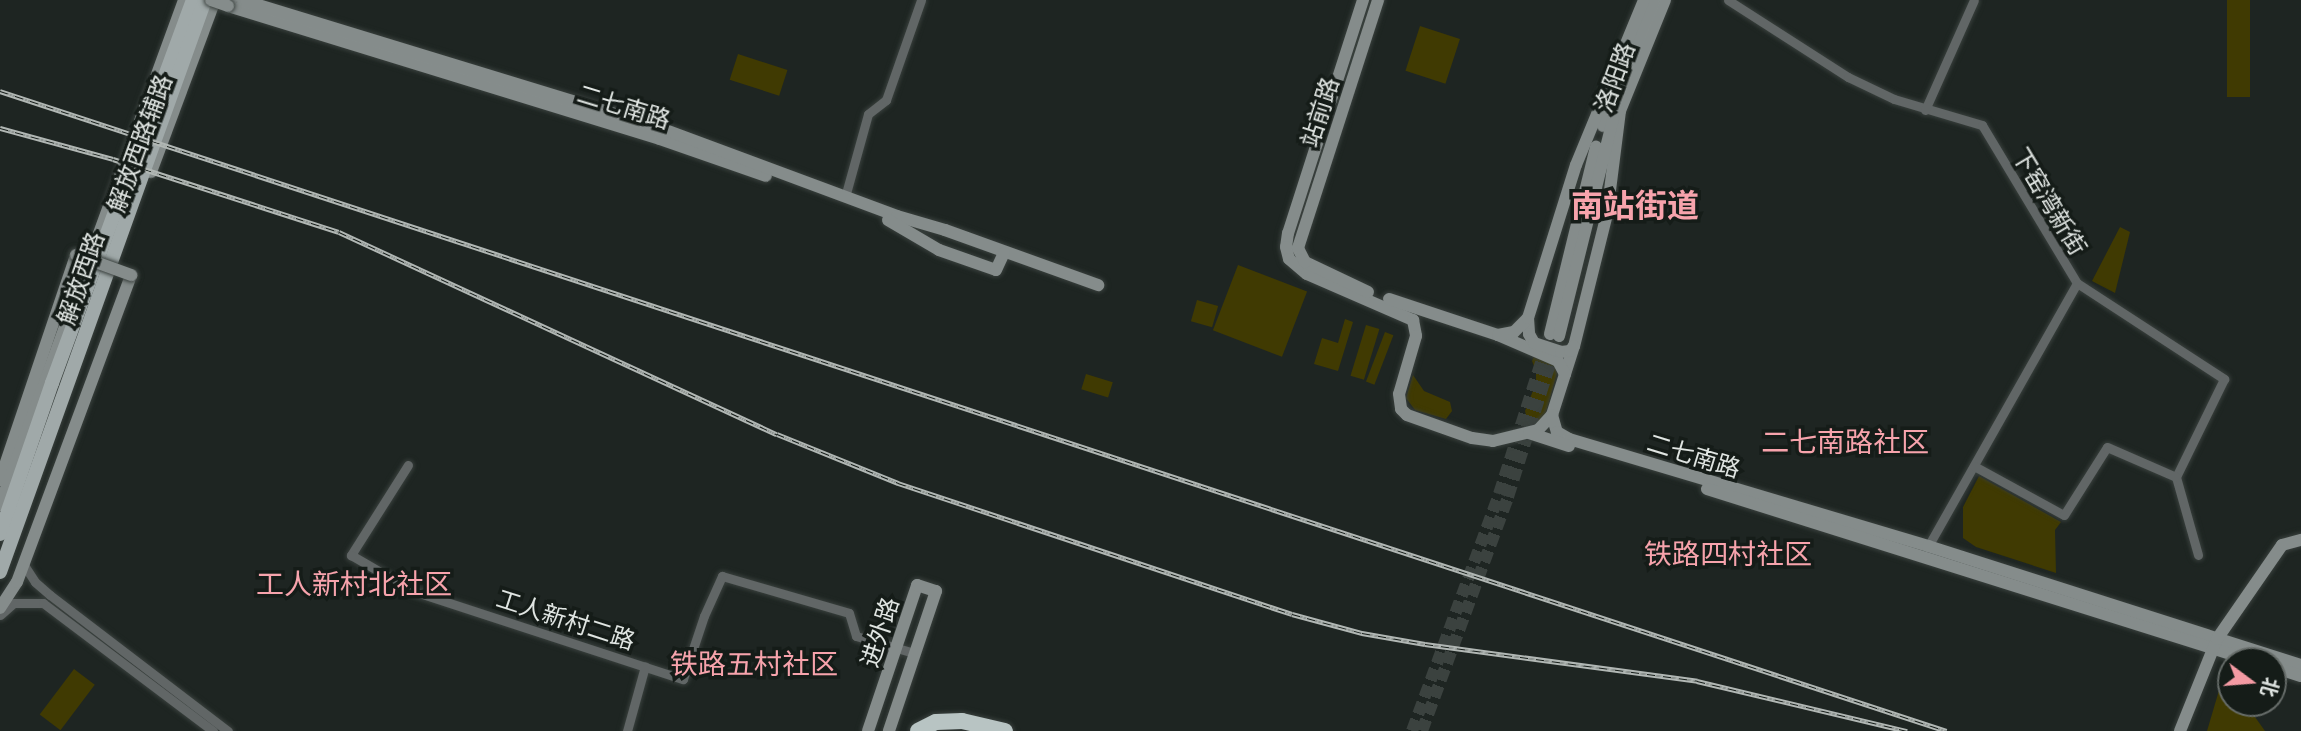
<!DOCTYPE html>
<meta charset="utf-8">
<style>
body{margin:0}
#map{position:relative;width:2301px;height:731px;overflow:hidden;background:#1e2522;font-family:"Golos Text","Noto Sans SC",sans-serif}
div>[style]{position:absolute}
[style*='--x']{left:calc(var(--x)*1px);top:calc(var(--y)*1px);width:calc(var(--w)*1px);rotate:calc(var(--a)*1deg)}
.green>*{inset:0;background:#403a02;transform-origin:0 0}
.secondary-tunnel>*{height:12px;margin-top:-6px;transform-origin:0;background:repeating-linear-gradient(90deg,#3b423f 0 12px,transparent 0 18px)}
.roads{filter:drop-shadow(0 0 2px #39403d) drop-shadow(0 0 2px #39403d)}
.street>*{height:9px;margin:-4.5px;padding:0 4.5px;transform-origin:4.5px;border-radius:4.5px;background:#616666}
.secondary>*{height:12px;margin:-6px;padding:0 6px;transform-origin:6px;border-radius:6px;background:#858c8b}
.primary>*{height:14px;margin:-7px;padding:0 7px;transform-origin:7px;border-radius:7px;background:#a0a9a9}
.highway>*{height:16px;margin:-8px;padding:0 8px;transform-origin:8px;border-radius:8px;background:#b8c4c3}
.rail>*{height:5px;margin-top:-2.5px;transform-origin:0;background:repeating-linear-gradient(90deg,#151c18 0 8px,#b1b7b4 0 16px);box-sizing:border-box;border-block:2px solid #b1b7b4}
.bridges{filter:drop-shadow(0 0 2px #39403d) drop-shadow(0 0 2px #39403d)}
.secondary-bridge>*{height:12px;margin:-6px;padding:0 6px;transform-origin:6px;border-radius:6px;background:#858c8b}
span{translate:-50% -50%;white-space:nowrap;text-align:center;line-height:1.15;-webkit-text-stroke:7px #151c18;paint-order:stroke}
.street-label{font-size:24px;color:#e0e5e2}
.quarter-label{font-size:28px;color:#f7a3ac}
.district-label{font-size:32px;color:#f7a3ac;font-weight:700}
.north{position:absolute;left:2217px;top:647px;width:70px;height:70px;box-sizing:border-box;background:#151c18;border:2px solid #666c69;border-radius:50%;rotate:106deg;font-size:19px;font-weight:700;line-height:28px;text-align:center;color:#e0e5e2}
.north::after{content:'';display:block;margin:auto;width:24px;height:32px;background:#f49aa3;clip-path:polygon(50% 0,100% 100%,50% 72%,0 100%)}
</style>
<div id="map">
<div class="green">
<div style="left:2227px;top:0;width:23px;height:97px"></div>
<div style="left:1420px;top:26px;width:42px;height:47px;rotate:18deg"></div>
<div style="left:738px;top:54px;width:52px;height:27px;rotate:18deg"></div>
<div style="clip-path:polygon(2120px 227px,2130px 232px,2115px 293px,2092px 281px)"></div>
<div style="left:1238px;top:265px;width:74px;height:70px;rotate:21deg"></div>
<div style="left:1197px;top:300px;width:22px;height:22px;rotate:16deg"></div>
<div style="clip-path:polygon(1345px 319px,1353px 322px,1338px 371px,1314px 364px,1322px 338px,1338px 343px)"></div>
<div style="left:1366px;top:325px;width:14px;height:53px;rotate:17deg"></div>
<div style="left:1385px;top:332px;width:9px;height:53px;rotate:21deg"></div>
<div style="clip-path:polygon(1534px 356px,1552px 361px,1557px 373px,1545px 416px,1539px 424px,1527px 419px,1525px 411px,1536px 383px,1536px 371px,1532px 361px)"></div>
<div style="left:1086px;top:374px;width:28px;height:16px;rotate:17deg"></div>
<div style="clip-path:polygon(1413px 375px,1424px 391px,1450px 402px,1452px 411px,1446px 419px,1415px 410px,1406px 398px)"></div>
<div style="clip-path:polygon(1979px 476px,2061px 522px,2055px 530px,2056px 573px,1976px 547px,1963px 538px,1963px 507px)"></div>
<div style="clip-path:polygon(2228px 660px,2231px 703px,2245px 703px,2265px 731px,2207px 731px)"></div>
<div style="left:74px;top:669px;width:26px;height:57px;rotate:37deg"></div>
</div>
<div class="secondary-tunnel">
<div style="--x:1412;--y:731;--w:252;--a:-69.8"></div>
<div style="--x:1499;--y:494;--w:168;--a:-72.3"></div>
<div style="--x:1422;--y:731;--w:249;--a:-69.8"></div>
<div style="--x:1508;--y:497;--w:156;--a:-72.5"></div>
</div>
<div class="roads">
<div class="street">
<div style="--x:1728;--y:0;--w:143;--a:32.7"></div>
<div style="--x:1848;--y:77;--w:51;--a:25.6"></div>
<div style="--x:1894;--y:99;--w:92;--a:16.5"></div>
<div style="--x:1982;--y:125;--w:184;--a:59"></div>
<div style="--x:2077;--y:283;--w:302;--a:119.5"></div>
<div style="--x:1925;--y:110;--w:120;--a:-66"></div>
<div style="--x:845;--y:197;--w:86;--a:-74.5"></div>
<div style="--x:868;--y:114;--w:23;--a:-38"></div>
<div style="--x:886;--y:100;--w:106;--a:-70.7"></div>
<div style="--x:2077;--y:283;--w:176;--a:33.1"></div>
<div style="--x:2224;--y:379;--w:109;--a:116.1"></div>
<div style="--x:2176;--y:477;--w:81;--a:74.2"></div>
<div style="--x:408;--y:465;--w:107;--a:122.3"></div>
<div style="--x:351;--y:555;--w:72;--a:30.1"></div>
<div style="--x:413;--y:591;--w:284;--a:18.1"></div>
<div style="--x:683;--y:679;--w:66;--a:-71.6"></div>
<div style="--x:704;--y:616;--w:44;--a:-65.8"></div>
<div style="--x:722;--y:576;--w:132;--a:16.2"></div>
<div style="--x:849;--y:613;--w:24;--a:73"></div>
<div style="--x:856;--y:636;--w:60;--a:16.3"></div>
<div style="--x:1974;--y:466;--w:102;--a:28.6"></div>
<div style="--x:2064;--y:515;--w:80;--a:-57.7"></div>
<div style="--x:2107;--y:447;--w:75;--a:23.5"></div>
<div style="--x:24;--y:565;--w:20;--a:57"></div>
<div style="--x:35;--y:582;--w:20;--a:41"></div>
<div style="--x:50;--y:595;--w:224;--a:37.4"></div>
<div style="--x:0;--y:615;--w:18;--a:-41"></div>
<div style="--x:14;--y:603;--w:29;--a:0"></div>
<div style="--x:43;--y:603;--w:213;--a:37"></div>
<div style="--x:627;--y:731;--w:67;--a:-74.5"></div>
</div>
<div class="secondary">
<div style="--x:231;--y:0;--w:7;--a:117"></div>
<div style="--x:228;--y:6;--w:452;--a:17.1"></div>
<div style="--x:660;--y:139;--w:112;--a:19.2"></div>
<div style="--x:242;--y:0;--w:432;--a:17"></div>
<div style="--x:655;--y:126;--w:258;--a:20.4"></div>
<div style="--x:897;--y:216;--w:50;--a:16.3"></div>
<div style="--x:945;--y:230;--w:163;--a:19.8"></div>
<div style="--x:1363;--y:0;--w:245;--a:107.8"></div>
<div style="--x:1288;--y:233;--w:14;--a:98"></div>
<div style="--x:1286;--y:247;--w:12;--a:76"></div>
<div style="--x:1289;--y:259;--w:23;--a:40"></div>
<div style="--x:1307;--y:274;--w:116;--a:23.5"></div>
<div style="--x:1413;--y:320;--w:16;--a:79"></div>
<div style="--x:1416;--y:336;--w:60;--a:106.3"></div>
<div style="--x:1399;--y:394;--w:15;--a:82"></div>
<div style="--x:1401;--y:409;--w:8;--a:45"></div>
<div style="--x:1407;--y:415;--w:69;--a:19.5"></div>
<div style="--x:1472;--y:438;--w:21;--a:8"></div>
<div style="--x:1493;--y:441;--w:46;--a:-13.7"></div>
<div style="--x:1538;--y:430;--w:21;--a:-47"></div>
<div style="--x:1665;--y:0;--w:120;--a:112.1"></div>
<div style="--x:1620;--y:111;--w:104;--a:97.2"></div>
<div style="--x:1607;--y:214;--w:136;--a:104"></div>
<div style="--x:1574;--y:346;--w:72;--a:107.7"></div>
<div style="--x:1552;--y:415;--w:18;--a:74"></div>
<div style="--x:1557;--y:432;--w:14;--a:30"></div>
<div style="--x:1569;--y:439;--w:375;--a:16.6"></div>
<div style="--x:1928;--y:546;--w:392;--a:17.7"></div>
<div style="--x:1603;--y:126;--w:136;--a:-68"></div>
<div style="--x:151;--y:172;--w:184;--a:-69.6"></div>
<div style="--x:888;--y:220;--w:59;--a:30.5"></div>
<div style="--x:939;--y:250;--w:60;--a:19.3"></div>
<div style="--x:996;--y:270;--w:19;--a:-65"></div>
<div style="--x:1368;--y:292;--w:70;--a:-154.5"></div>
<div style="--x:1305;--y:262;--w:16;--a:-117"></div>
<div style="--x:1298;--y:248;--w:261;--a:-72.1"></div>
<div style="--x:1389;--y:299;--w:115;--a:18.3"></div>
<div style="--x:1498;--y:335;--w:65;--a:23.4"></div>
<div style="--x:1558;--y:361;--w:15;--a:62"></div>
<div style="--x:1528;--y:318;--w:16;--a:86"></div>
<div style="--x:1529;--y:334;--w:10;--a:61"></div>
<div style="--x:1534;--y:343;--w:28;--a:18"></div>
<div style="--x:1561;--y:352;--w:9;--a:-6"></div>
<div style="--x:1570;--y:351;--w:6;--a:-51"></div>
<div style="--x:1550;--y:334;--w:193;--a:-76.2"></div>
<div style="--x:1498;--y:335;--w:16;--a:-11"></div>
<div style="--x:1514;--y:332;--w:20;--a:-45"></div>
<div style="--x:1528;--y:318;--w:160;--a:-72.6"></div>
<div style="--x:1576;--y:165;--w:178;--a:-67.6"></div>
<div style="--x:1559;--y:336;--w:224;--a:-76"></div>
<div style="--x:1529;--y:433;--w:42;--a:18"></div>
<div style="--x:0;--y:480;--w:237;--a:-71.3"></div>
<div style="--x:1707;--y:489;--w:572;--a:17.49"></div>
<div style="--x:0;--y:505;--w:537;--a:-69.98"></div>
<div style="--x:0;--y:608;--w:31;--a:-57"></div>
<div style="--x:17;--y:582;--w:327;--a:-69.6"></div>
<div style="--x:2273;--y:667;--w:29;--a:18"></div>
<div style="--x:868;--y:731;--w:154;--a:-71.4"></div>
<div style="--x:917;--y:585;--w:20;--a:18"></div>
<div style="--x:936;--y:591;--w:148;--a:108.6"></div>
<div style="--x:2180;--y:731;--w:99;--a:-68.1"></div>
<div style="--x:2217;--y:639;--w:114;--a:-55.3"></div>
<div style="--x:2282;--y:545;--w:20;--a:-15"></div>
</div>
<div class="primary">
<div style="--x:0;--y:534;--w:160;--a:-71"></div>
<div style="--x:52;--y:383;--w:408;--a:-69.8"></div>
<div style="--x:0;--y:572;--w:608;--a:-70.28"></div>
</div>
<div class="highway">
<div style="--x:918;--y:731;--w:20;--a:-27"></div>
<div style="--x:936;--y:722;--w:26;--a:-2"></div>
<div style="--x:962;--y:721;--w:44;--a:13.1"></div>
</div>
</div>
<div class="rail">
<div style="--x:0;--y:91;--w:2049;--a:18.2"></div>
<div style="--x:0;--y:128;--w:117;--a:15.3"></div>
<div style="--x:113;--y:159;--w:237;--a:17.9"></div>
<div style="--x:339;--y:232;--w:482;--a:24.8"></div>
<div style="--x:777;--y:434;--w:131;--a:22"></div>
<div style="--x:898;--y:483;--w:415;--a:18.4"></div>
<div style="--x:1292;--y:614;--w:73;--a:15.2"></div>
<div style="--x:1362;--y:633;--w:64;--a:9.9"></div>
<div style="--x:1425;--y:644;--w:275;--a:7.7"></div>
<div style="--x:1697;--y:681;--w:216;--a:13.4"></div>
</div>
<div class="bridges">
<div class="secondary-bridge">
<div style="--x:211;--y:0;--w:18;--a:19"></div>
<div style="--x:76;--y:255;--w:59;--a:20"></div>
</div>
</div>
<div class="street-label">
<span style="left:1614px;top:77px;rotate:-70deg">洛阳路</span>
<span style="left:624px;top:106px;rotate:17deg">二七南路</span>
<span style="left:1319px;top:112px;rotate:-72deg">站前路</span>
<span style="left:139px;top:143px;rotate:-70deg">解放西路辅路</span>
<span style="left:2050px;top:201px;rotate:59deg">下窑湾新街</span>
<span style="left:80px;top:278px;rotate:-71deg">解放西路</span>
<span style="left:1694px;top:455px;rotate:17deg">二七南路</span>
<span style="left:566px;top:619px;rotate:18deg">工人新村二路</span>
<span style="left:879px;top:632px;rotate:-72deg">进外路</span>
</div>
<div class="quarter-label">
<span style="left:1845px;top:442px">二七南路社区</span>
<span style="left:1728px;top:554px">铁路四村社区</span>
<span style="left:354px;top:584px">工人新村北社区</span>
<span style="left:754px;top:664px">铁路五村社区</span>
</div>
<div class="district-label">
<span style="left:1635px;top:205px">南站街道</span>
</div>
<div class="north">北</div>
</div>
